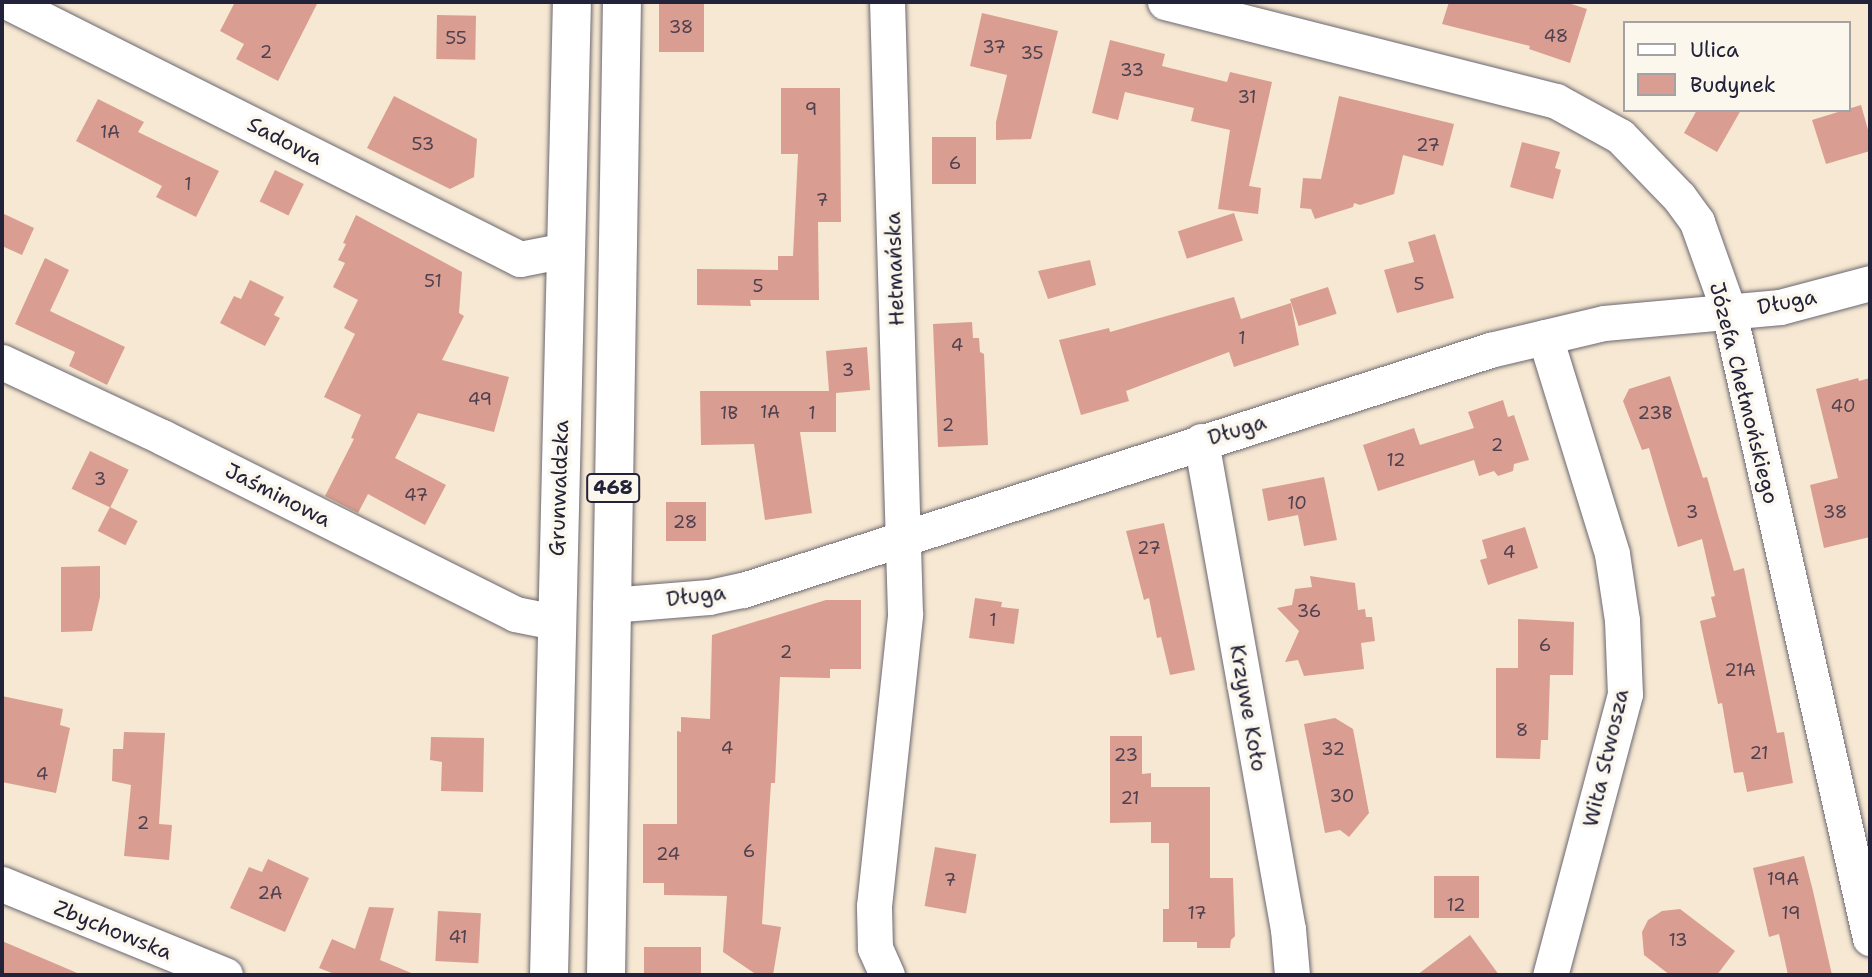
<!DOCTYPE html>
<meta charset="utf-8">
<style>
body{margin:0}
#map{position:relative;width:1872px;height:977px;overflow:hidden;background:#f6e8d2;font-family:"Shantell Sans",sans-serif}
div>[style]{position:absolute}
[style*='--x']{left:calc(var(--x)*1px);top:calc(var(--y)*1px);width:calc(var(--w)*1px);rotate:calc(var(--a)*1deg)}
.building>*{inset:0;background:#d99e91;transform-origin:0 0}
.roads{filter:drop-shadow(0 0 2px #6c6770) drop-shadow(0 0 2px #6c6770)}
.minor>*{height:35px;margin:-17.5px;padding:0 17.5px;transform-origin:17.5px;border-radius:17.5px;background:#fff}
.major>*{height:38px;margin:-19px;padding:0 19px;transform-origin:19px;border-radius:19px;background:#fff}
span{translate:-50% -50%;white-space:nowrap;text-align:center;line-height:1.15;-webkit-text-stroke:7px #fbf7ec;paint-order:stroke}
.number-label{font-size:18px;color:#504150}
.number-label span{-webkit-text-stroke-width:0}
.shield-label span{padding:2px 5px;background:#fbf7ec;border:2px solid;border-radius:5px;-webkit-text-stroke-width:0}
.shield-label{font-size:19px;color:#22223b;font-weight:700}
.street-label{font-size:21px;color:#22223b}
.frame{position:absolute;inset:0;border:4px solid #22223b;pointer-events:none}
.legend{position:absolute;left:1623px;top:21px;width:228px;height:91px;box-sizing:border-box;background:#fbf7ec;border:2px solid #a4a2a5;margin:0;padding:9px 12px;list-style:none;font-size:21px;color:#22223b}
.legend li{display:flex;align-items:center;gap:14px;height:35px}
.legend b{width:35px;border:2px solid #a4a2a5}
</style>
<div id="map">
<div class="building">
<div style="clip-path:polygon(235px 2px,318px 2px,278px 81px,236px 59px,244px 44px,220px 31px)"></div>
<div style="left:659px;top:2px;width:45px;height:50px"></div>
<div style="clip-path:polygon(1449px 2px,1565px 2px,1587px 9px,1570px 63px,1529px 49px,1530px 46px,1442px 24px)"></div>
<div style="clip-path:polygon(982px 13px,1058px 31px,1031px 139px,996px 140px,996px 122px,1007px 75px,970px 66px)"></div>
<div style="left:437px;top:15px;width:39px;height:44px;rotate:1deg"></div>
<div style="clip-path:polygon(1110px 40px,1165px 54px,1162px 66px,1227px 82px,1230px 72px,1272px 82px,1249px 186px,1261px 188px,1258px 214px,1218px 209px,1230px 130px,1191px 121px,1194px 108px,1125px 92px,1118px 120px,1092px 113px)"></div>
<div style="clip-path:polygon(781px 88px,840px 88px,841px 222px,818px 222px,819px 300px,750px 300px,751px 306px,697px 305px,697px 269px,778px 270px,778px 256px,793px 256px,798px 154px,781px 154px)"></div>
<div style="clip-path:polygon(394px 96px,477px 139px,474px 177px,450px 189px,367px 148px)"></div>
<div style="clip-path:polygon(1339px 96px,1454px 124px,1443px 166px,1403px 155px,1394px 194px,1360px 205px,1354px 203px,1353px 207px,1315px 219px,1311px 209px,1300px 208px,1303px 178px,1321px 179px)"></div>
<div style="clip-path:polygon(98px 99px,144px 122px,138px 132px,219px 171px,196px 217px,156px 197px,162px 186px,76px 141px)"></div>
<div style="clip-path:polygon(1861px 105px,1870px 137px,1870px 151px,1826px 164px,1812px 120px)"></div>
<div style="clip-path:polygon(1697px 110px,1741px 110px,1717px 152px,1684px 133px)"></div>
<div style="left:932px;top:137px;width:44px;height:47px"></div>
<div style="clip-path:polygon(1522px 142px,1560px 152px,1555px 168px,1561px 170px,1553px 199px,1510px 187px)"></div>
<div style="left:275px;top:170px;width:32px;height:35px;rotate:26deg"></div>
<div style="clip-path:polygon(2px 213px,34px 228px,22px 255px,2px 246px)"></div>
<div style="left:1234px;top:213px;width:29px;height:59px;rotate:72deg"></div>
<div style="clip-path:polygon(356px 215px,462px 272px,459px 313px,464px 316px,442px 360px,509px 377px,494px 432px,418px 413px,395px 458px,446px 485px,425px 525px,368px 494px,358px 513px,325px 496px,354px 439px,351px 438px,361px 415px,324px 397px,355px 334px,344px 328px,358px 300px,333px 287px,345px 263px,338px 260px,346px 244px,343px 243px)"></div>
<div style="clip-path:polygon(1435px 234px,1454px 298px,1397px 313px,1384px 270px,1414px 262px,1408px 242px)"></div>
<div style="clip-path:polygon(45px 258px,69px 270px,50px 311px,125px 347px,107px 385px,69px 366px,75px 352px,15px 324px)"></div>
<div style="clip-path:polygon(1090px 260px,1096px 285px,1048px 299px,1038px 271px)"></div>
<div style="clip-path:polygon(250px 280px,284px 297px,274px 315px,280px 318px,265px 346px,220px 323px,234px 296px,241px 299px)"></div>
<div style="left:1328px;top:287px;width:28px;height:40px;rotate:72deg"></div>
<div style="clip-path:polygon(1234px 297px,1241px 319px,1291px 303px,1299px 345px,1234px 367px,1229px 352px,1126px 391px,1129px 401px,1081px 415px,1059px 340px,1109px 328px,1110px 332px)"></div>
<div style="clip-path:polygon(972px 322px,973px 338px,979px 338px,980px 352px,984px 354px,988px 445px,938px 447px,933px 324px)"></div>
<div style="clip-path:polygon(867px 347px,870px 390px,836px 393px,836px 432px,800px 432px,812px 513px,765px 520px,754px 444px,701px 445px,700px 391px,829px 391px,826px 351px)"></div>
<div style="clip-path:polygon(1670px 376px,1703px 478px,1707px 477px,1734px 571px,1744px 568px,1777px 733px,1784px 732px,1793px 783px,1747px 792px,1743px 772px,1734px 773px,1722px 703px,1718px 704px,1700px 621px,1716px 617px,1711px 597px,1715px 596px,1702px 539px,1678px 547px,1649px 448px,1642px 450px,1623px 401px,1629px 389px)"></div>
<div style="clip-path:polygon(1858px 378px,1859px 381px,1870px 378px,1870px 537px,1824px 548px,1810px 485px,1838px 478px,1816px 389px)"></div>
<div style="clip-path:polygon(1503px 400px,1508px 417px,1514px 415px,1529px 460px,1514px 464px,1513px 471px,1498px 476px,1494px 471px,1479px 476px,1474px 460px,1378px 491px,1363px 445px,1414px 428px,1420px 445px,1474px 428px,1468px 412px)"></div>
<div style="left:90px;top:451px;width:43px;height:42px;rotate:26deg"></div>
<div style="clip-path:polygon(1324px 477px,1337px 540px,1304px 546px,1298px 515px,1268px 521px,1262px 489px)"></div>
<div style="left:666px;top:502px;width:40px;height:39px"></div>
<div style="left:110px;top:507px;width:31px;height:27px;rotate:27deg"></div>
<div style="clip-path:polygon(1164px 523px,1195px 670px,1170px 675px,1161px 637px,1157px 638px,1149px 598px,1144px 600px,1126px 531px)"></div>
<div style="clip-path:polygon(1525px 527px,1538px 568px,1488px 585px,1480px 560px,1487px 558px,1482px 540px)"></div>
<div style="clip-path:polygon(100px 566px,100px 597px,92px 631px,61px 632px,61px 567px)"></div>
<div style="clip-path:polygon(1310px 576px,1355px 583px,1358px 610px,1365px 609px,1366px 617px,1372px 617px,1375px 641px,1361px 643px,1364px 669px,1304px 676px,1298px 660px,1285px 662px,1299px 631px,1277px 608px,1292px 605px,1295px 589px,1312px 587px)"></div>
<div style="clip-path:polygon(975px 598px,1002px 602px,1001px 607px,1019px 609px,1014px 644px,969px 638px)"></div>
<div style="clip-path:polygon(826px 600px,861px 600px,861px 669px,830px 669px,830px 678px,780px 677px,775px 783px,771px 783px,762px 924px,781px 927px,773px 975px,757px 975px,723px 952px,727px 896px,664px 895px,664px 883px,643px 883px,643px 824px,677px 824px,677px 731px,681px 732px,681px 717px,710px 719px,712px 635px)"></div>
<div style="clip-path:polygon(1518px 619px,1574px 622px,1573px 675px,1550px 675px,1548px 740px,1541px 740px,1540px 759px,1496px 758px,1496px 668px,1518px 668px)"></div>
<div style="clip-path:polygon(2px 696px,63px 709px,60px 725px,70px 728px,56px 793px,2px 782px)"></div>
<div style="clip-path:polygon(1335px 718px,1353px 729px,1369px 813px,1349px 837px,1340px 830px,1325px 833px,1304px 724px)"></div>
<div style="clip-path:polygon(124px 732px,165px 733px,159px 824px,172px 825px,169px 860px,124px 856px,131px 785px,112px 781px,113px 749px,123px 749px)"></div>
<div style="clip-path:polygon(1110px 736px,1142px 736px,1142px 774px,1151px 773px,1151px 787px,1210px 787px,1210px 878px,1233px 878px,1235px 936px,1231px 940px,1230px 948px,1197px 948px,1197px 942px,1163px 942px,1163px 909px,1169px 909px,1169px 843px,1151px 843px,1151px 822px,1110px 823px)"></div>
<div style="clip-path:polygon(431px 737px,484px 738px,483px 792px,441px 791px,442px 762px,430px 760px)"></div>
<div style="left:935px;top:847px;width:42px;height:60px;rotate:10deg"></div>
<div style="clip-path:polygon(1804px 856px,1813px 891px,1832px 975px,1788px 975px,1779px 934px,1769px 937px,1753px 868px)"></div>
<div style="clip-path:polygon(268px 859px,309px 878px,285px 932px,230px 908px,249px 867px,262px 872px)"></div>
<div style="left:1434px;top:876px;width:45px;height:42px"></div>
<div style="clip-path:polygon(369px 907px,394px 908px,380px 960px,416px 975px,337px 975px,319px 968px,332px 939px,355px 949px)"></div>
<div style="clip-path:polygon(1680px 909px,1735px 951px,1717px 975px,1670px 975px,1644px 955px,1642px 932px,1648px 920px,1662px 911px)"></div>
<div style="left:438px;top:911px;width:43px;height:50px;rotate:3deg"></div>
<div style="clip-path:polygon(1470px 935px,1499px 975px,1417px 975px)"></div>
<div style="clip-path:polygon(2px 941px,82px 975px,2px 975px)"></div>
<div style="left:644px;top:947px;width:57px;height:28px"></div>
</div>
<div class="roads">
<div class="minor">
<div style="--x:8;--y:2;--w:573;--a:26.65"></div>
<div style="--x:520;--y:259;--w:47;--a:-11.1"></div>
<div style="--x:1165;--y:2;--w:403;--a:14.2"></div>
<div style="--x:1556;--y:101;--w:73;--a:28.7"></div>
<div style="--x:1620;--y:136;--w:85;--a:46"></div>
<div style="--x:1679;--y:197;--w:31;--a:54"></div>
<div style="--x:1697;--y:222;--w:96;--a:70.4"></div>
<div style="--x:1729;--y:312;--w:642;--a:77.31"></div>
<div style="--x:1545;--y:337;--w:227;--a:72.8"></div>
<div style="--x:1612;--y:554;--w:67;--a:81.4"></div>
<div style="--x:1622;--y:620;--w:74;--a:87.7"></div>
<div style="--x:1625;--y:694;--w:291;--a:104.9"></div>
<div style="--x:2;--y:362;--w:177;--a:25.1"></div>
<div style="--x:162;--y:437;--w:395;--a:26.6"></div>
<div style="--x:515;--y:614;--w:41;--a:11.3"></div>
<div style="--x:1201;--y:441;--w:496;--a:79.9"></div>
<div style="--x:1288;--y:929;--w:46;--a:85"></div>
<div style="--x:610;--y:605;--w:99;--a:-4.6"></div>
<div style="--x:709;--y:597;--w:35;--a:-12"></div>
<div style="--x:743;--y:590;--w:785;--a:-17.81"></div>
<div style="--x:1490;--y:350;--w:117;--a:-13.3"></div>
<div style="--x:1604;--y:323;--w:177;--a:-5.2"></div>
<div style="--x:1780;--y:307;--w:93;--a:-14.9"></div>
<div style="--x:2;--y:884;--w:241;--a:22.2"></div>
<div style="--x:887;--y:975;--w:30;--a:-114"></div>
<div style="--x:875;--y:948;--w:42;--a:-91.4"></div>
<div style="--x:874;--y:906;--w:294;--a:-83.9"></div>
<div style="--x:905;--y:614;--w:612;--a:-91.68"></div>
</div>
<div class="major">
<div style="--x:549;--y:975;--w:973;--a:-88.65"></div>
<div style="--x:606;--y:975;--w:973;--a:-89.06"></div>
</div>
</div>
<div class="number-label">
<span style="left:681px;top:27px">38</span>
<span style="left:1556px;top:36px">48</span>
<span style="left:456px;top:38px">55</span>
<span style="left:994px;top:47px">37</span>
<span style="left:266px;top:52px">2</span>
<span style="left:1032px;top:53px">35</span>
<span style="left:1132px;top:70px">33</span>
<span style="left:1247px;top:97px">31</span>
<span style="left:811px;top:109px">9</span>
<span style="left:110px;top:132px">1A</span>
<span style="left:423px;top:144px">53</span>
<span style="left:1428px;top:145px">27</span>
<span style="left:955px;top:163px">6</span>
<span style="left:188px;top:184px">1</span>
<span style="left:822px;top:200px">7</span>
<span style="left:433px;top:281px">51</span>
<span style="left:1419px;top:284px">5</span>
<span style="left:758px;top:286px">5</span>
<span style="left:1242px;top:338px">1</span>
<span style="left:957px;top:345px">4</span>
<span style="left:848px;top:370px">3</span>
<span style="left:480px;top:399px">49</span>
<span style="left:1843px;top:406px">40</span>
<span style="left:770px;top:412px">1A</span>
<span style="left:729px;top:413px">1B</span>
<span style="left:812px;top:413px">1</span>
<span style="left:1655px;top:413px">23B</span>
<span style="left:948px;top:425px">2</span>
<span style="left:1497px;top:445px">2</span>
<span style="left:1396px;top:460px">12</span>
<span style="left:100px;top:479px">3</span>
<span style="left:416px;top:495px">47</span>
<span style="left:1297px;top:503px">10</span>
<span style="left:1692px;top:512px">3</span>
<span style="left:1835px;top:512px">38</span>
<span style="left:685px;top:522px">28</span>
<span style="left:1149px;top:548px">27</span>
<span style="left:1509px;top:552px">4</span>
<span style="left:1309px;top:611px">36</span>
<span style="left:993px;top:620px">1</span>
<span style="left:1545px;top:645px">6</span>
<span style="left:786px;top:652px">2</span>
<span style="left:1740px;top:670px">21A</span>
<span style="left:1522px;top:730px">8</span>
<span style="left:727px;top:748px">4</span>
<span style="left:1333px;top:749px">32</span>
<span style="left:1759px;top:753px">21</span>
<span style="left:1126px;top:755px">23</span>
<span style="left:42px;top:774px">4</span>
<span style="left:1342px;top:796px">30</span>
<span style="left:1130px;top:798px">21</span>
<span style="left:143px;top:823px">2</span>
<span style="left:749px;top:851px">6</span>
<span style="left:668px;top:854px">24</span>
<span style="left:1783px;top:879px">19A</span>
<span style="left:950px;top:880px">7</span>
<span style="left:270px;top:893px">2A</span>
<span style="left:1456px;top:905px">12</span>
<span style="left:1197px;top:913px">17</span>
<span style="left:1791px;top:913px">19</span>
<span style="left:458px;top:937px">41</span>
<span style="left:1678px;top:940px">13</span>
</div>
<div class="shield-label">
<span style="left:613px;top:488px">468</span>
</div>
<div class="street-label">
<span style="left:285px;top:141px;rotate:27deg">Sadowa</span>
<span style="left:895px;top:269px;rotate:-92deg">Hetmańska</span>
<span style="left:1787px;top:302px;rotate:-11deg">Długa</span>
<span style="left:1744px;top:393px;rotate:76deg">Józefa Chełmońskiego</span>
<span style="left:1237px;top:430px;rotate:-17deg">Długa</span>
<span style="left:559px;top:488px;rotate:-88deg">Grunwaldzka</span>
<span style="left:278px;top:495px;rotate:27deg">Jaśminowa</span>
<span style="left:696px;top:596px;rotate:-7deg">Długa</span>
<span style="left:1248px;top:708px;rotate:80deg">Krzywe Koło</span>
<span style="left:1606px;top:758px;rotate:-77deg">Wita Stwosza</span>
<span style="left:113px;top:930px;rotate:22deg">Zbychowska</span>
</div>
<div class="frame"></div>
<ul class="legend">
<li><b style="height:9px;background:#fff"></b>Ulica</li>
<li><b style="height:19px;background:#d99e91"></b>Budynek</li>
</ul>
</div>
